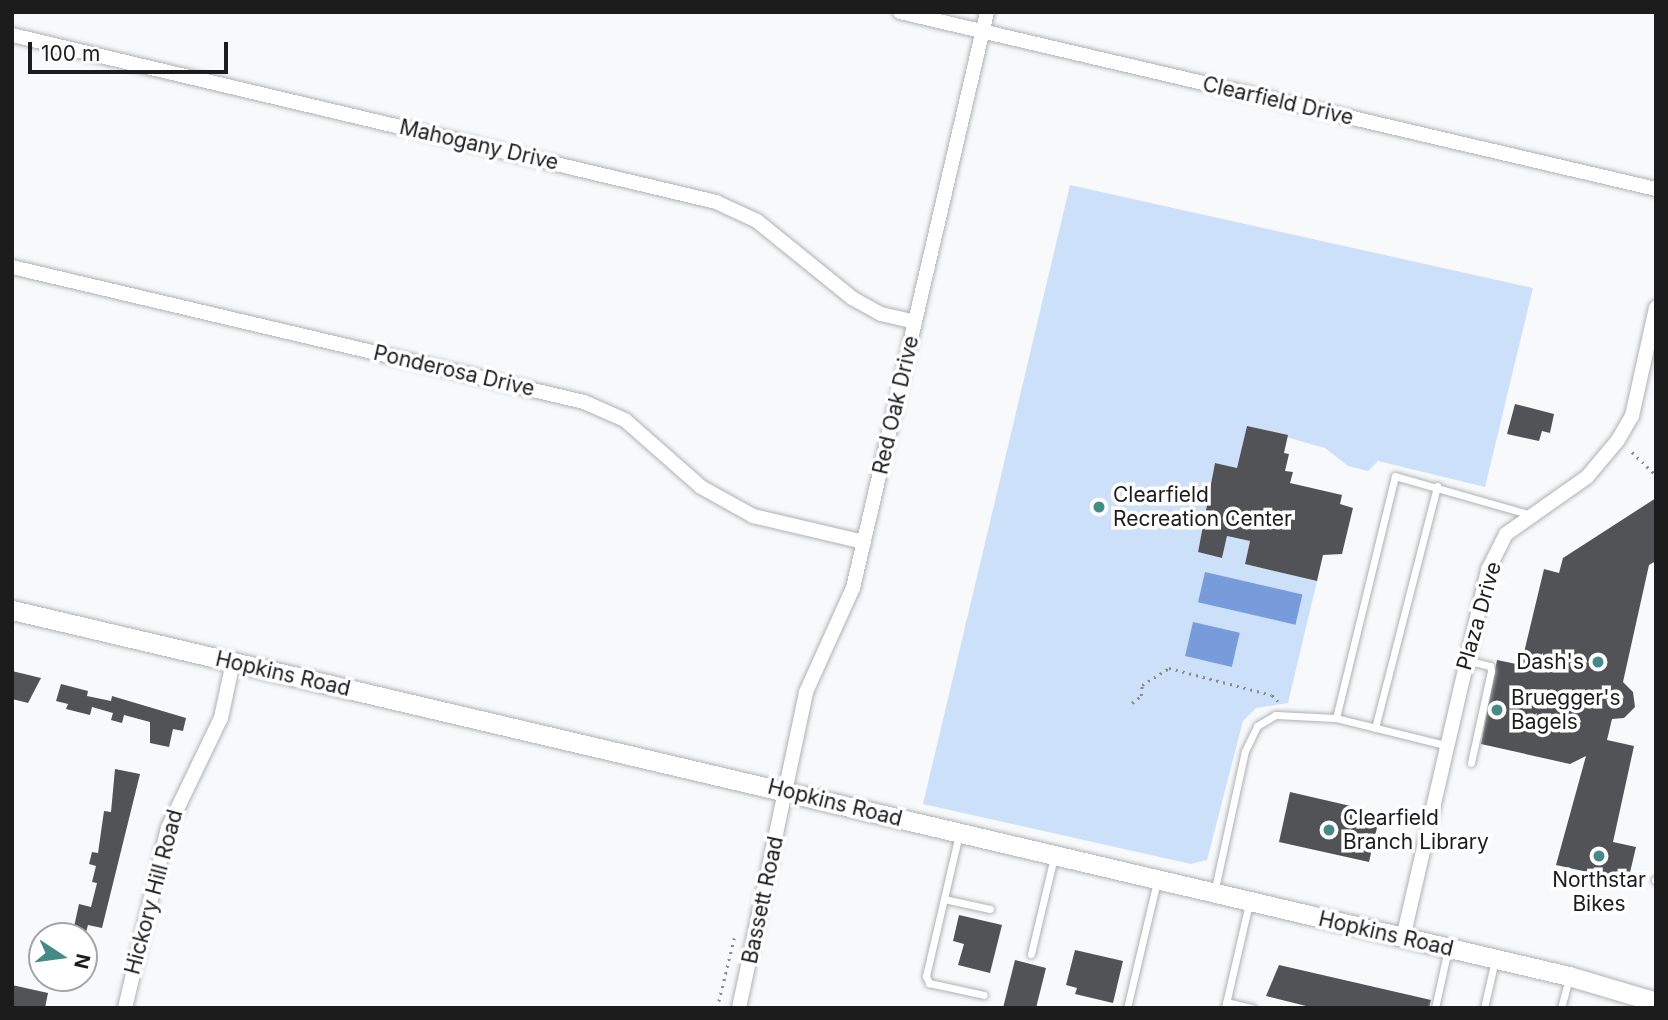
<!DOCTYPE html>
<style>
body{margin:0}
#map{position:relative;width:1668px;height:1020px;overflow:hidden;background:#f7f9fb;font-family:Inter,sans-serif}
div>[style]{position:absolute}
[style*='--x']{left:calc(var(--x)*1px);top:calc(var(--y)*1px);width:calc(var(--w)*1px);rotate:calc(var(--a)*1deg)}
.green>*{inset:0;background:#cce0fa}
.water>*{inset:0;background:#789bdc;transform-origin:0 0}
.building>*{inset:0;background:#525356}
.path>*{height:2.5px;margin-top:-1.25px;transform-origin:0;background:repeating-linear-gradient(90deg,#898a8b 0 2px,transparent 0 7px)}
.roads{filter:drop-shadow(0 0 2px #b0b1b4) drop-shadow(0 0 2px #b0b1b4)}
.lane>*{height:7px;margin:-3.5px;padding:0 3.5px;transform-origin:3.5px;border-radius:3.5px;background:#fff}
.street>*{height:14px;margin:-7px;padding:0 7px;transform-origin:7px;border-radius:7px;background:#fff}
.secondary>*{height:19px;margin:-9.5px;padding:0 9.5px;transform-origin:9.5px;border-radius:9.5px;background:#fff}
.dots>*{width:19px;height:19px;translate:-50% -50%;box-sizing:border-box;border:4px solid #fff;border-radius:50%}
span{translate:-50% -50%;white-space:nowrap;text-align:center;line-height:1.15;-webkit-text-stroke:7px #fff;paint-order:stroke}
.street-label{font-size:21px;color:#1c1c1d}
.poi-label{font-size:21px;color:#1c1c1d}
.left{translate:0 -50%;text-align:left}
.right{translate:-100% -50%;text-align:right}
.frame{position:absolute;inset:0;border:14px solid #1c1c1d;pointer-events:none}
.north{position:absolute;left:28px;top:922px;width:70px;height:70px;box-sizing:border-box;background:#fff;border:2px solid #a4a4a5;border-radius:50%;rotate:103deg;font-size:19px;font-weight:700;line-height:28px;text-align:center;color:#1c1c1d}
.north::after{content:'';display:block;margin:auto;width:24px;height:32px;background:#448b87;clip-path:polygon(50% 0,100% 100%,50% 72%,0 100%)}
.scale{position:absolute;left:28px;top:42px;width:200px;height:32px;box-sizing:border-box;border:4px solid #1c1c1d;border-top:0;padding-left:9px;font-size:21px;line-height:24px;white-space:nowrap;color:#1c1c1d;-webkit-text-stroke:5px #fff;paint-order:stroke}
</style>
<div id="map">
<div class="green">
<div style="clip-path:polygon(1070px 185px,1533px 288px,1485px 487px,1378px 461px,1368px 471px,1348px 466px,1325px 448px,1247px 426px,1237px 468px,1215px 463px,1198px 552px,1222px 558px,1227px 536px,1250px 541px,1245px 564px,1317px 581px,1288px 703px,1256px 708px,1243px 721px,1207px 860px,1191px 864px,923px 804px)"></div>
</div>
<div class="water">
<div style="left:1205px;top:572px;width:100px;height:31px;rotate:13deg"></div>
<div style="left:1193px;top:622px;width:48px;height:35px;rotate:13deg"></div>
</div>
<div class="building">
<div style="clip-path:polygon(1515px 404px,1554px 414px,1550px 433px,1542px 431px,1539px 441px,1507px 434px)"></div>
<div style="clip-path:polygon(1247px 426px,1288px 435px,1284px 453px,1289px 454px,1285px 471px,1293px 472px,1290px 483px,1342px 495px,1340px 504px,1353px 508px,1342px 554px,1323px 555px,1317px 581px,1245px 564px,1250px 541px,1227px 536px,1222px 558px,1198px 552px,1215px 463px,1237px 468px)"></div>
<div style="clip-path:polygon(1656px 498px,1656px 561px,1649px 565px,1623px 682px,1633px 692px,1635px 707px,1624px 718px,1612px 719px,1607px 740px,1634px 746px,1613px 842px,1636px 847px,1628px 881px,1556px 865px,1586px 756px,1570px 764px,1481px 744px,1497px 660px,1521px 665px,1544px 569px,1559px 573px,1563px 558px)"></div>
<div style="clip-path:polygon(12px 671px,41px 678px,28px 703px,12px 699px)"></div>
<div style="clip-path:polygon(61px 684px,88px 691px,87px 696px,111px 701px,112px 696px,186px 718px,183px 731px,173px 729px,169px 747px,150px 743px,150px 722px,124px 715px,122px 723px,111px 720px,113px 713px,92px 707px,90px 715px,66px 709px,68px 704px,56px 701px)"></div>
<div style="clip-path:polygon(115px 769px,140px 774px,102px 928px,88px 925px,85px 936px,72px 936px,79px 904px,91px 907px,97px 883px,92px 882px,96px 866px,89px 864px,92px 852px,98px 853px,104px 811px,111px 812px)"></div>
<div style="clip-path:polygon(1290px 792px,1355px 807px,1354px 814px,1379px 819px,1369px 862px,1279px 842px)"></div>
<div style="clip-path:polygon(959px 915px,1002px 925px,990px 973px,958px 965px,964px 944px,953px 941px)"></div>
<div style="clip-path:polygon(1075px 950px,1123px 961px,1113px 1003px,1075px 994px,1077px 988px,1066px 985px)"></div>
<div style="clip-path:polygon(1015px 960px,1046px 968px,1036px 1008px,1003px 1008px)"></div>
<div style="clip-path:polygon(1279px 965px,1431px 1000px,1429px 1008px,1314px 1008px,1266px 996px)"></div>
<div style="clip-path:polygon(12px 985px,48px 993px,45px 1008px,12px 1008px)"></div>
</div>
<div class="path">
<div style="--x:1632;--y:452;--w:33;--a:44"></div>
<div style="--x:1132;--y:703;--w:11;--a:-38"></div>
<div style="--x:1141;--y:696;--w:11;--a:-85"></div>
<div style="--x:1142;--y:685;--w:32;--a:-32"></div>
<div style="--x:1169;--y:668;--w:106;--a:14.7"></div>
<div style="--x:1272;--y:695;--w:11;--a:45"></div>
<div style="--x:717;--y:1008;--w:72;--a:-76.3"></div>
</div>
<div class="roads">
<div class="lane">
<div style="--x:1466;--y:660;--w:25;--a:14"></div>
<div style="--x:1490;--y:666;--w:5;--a:79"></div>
<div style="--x:1491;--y:671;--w:94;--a:102.3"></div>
<div style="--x:1375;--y:728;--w:250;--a:-75.6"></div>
<div style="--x:1445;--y:745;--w:112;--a:-166.1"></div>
<div style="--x:1336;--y:718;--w:249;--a:-76.3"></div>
<div style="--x:1395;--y:476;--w:138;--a:15.9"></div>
<div style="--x:959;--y:834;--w:146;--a:103.1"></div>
<div style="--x:926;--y:976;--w:8;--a:67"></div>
<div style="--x:929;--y:983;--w:56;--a:12.3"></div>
<div style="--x:1655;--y:880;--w:1;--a:0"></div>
<div style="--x:1214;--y:893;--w:145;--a:-77.7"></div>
<div style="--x:1245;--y:751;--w:28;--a:-64"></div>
<div style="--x:1257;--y:726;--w:21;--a:-31"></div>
<div style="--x:1275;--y:715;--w:61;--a:2.8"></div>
<div style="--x:944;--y:899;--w:47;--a:12.3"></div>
<div style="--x:1031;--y:954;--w:100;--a:-76.7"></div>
<div style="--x:1226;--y:1002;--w:27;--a:13"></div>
<div style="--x:1127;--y:1008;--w:130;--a:-76.7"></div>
<div style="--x:1225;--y:1008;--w:108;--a:-77.1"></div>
<div style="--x:1435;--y:1008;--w:60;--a:-77.6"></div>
<div style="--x:1484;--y:1008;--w:49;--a:-77.1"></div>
<div style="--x:1561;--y:1008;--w:31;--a:-75"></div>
</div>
<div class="street">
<div style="--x:900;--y:12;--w:776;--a:13.18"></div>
<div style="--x:12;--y:35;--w:724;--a:13.34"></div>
<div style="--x:716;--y:202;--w:45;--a:24.9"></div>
<div style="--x:757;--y:221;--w:122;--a:39"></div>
<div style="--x:852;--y:298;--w:33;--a:29"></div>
<div style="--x:881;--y:314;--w:35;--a:13"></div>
<div style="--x:12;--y:267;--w:588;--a:13.28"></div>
<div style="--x:584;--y:402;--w:45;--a:23.7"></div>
<div style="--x:625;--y:420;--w:101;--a:41.4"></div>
<div style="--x:701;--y:487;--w:60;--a:29.1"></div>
<div style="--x:753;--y:516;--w:114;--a:13.2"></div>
<div style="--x:1403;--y:938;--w:378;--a:-77"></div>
<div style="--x:1488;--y:570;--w:40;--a:-63.4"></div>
<div style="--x:1506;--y:534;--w:99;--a:-35.1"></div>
<div style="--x:1587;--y:477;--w:48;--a:-50"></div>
<div style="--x:1618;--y:440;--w:28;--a:-60"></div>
<div style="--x:1632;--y:416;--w:111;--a:-77.5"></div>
<div style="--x:125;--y:1008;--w:185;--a:-76.6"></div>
<div style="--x:168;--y:828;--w:122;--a:-64.3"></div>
<div style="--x:221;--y:718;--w:57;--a:-77.9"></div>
<div style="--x:739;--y:1008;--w:323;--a:-78"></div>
<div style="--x:806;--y:692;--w:114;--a:-65.7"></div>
<div style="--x:853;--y:588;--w:591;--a:-76.9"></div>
</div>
<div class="secondary">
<div style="--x:12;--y:610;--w:1599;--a:13.23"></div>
<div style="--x:1569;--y:976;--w:91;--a:16.6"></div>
</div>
</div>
<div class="dots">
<div style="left:1099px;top:507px;background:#448b87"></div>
<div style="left:1598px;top:662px;background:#448b87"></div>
<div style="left:1497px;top:710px;background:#448b87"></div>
<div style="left:1329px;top:830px;background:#448b87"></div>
<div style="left:1599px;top:856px;background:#448b87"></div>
</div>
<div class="street-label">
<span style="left:1278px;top:101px;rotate:13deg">Clearfield Drive</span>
<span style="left:479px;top:145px;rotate:13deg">Mahogany Drive</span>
<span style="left:454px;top:371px;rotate:13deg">Ponderosa Drive</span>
<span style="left:896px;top:405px;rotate:-77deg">Red Oak Drive</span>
<span style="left:1479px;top:616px;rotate:-74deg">Plaza Drive</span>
<span style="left:283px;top:674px;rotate:13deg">Hopkins Road</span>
<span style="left:835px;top:803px;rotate:14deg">Hopkins Road</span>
<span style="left:154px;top:892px;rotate:-75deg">Hickory Hill Road</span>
<span style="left:763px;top:900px;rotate:-78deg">Bassett Road</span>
<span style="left:1386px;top:934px;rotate:13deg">Hopkins Road</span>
</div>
<div class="poi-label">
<span class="left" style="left:1113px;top:507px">Clearfield<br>Recreation Center</span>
<span class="right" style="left:1584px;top:662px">Dash's</span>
<span class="left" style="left:1511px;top:710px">Bruegger's<br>Bagels</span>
<span class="left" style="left:1343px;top:830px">Clearfield<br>Branch Library</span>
<span style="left:1599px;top:892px">Northstar<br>Bikes</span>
</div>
<div class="frame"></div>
<div class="north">N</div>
<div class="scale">100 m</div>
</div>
